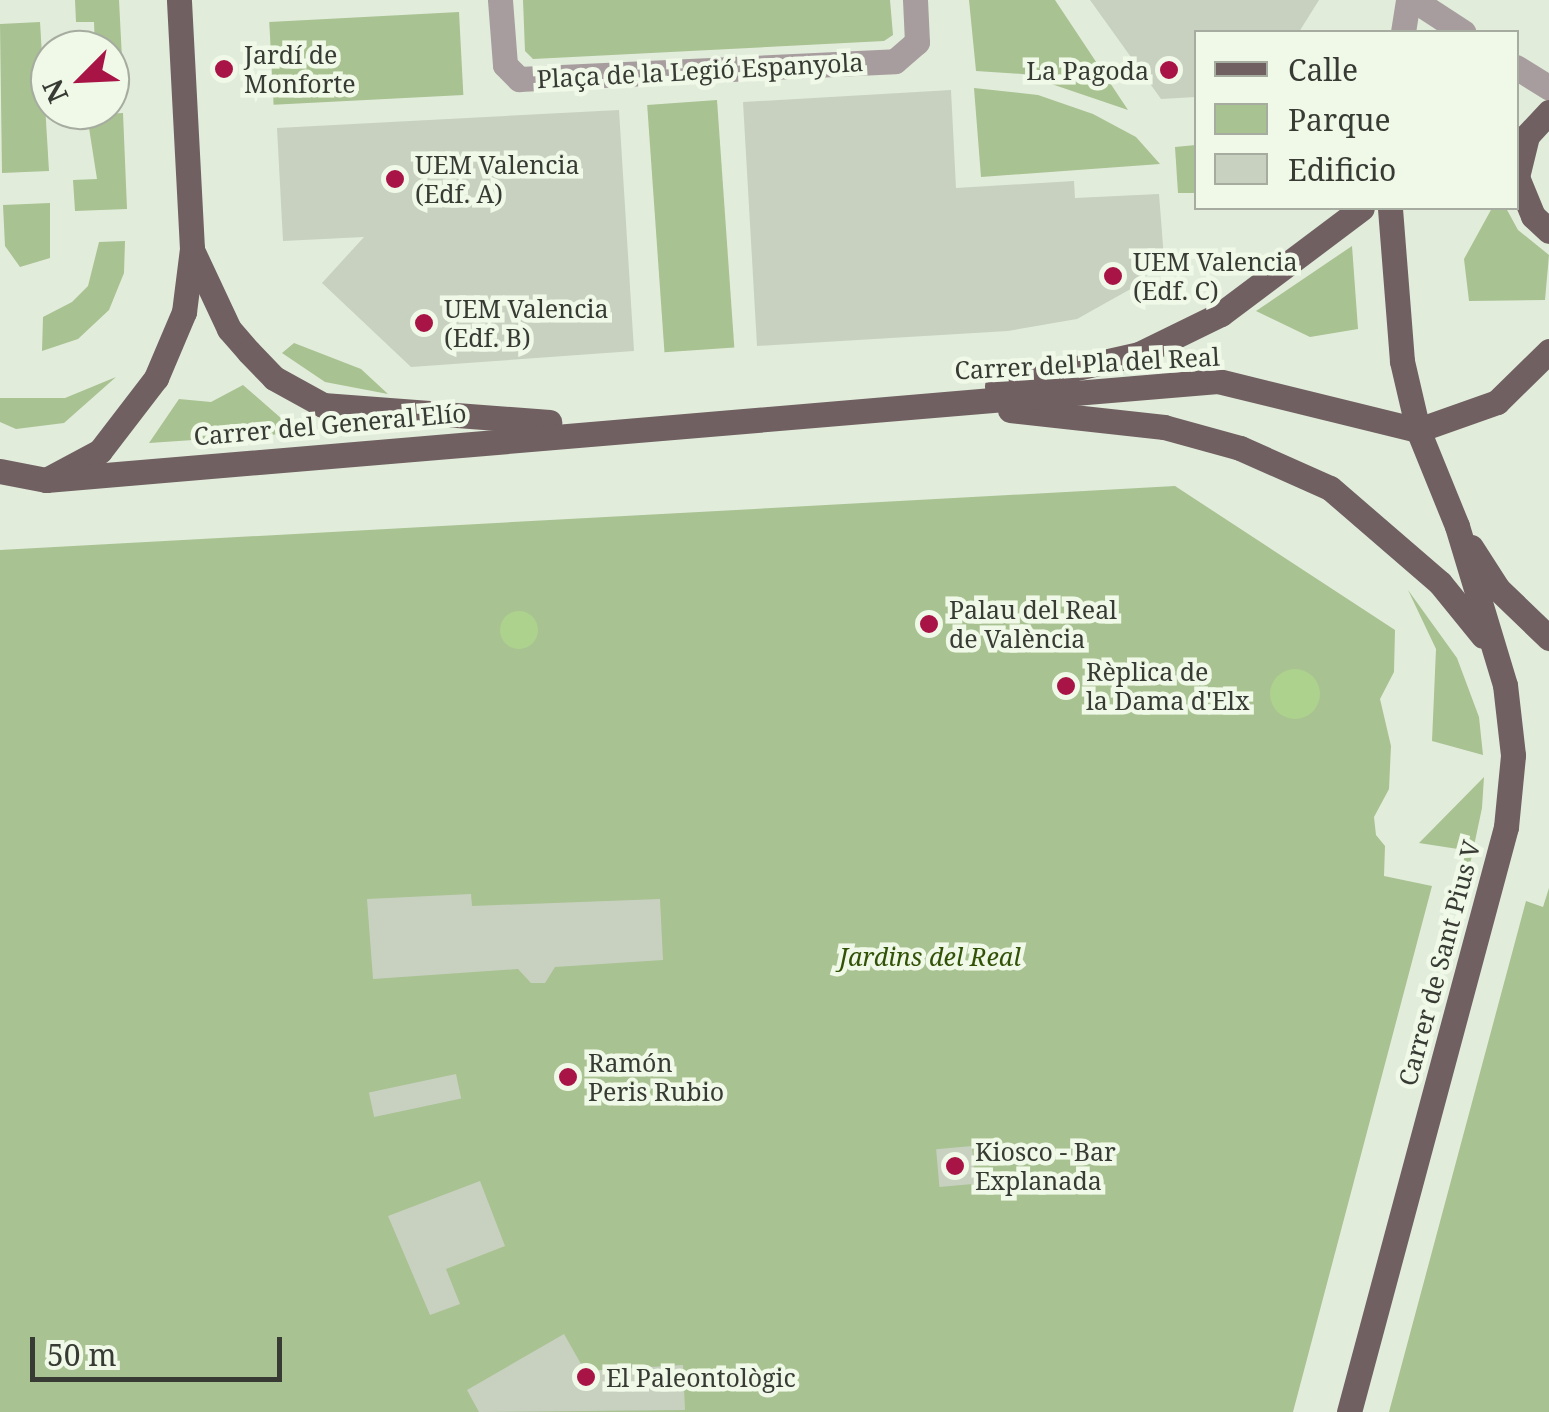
<!DOCTYPE html>
<meta charset="utf-8">
<style>
body{margin:0}
#map{position:relative;width:1549px;height:1412px;overflow:hidden;background:#e2ecdb;font-family:"Noto Serif",serif}
div>[style]{position:absolute}
[style*='--x']{left:calc(var(--x)*1px);top:calc(var(--y)*1px);width:calc(var(--w)*1px);rotate:calc(var(--a)*1deg)}
.green>*{inset:0;background:#a8c292;transform-origin:0 0}
.water>*{inset:0;background:#add28d}
.round{border-radius:50%}
.building>*{inset:0;background:#c8d1c0;transform-origin:0 0}
.minor>*{height:25px;margin:-12.5px;padding:0 12.5px;transform-origin:12.5px;border-radius:12.5px;background:#a79d9f}
.primary>*{height:25px;margin:-12.5px;padding:0 12.5px;transform-origin:12.5px;border-radius:12.5px;background:#706062}
.dots>*{width:28px;height:28px;translate:-50% -50%;box-sizing:border-box;border:5px solid #f0f9e8;border-radius:50%}
span{translate:-50% -50%;white-space:nowrap;text-align:center;line-height:1.15;-webkit-text-stroke:9px #f0f9e8;paint-order:stroke}
.poi-label{font-size:25px;color:#373b34}
.left{translate:0 -50%;text-align:left}
.right{translate:-100% -50%;text-align:right}
.street-label{font-size:25px;color:#373b34}
.park-label{font-size:25px;color:#325207;font-style:italic}
.legend{position:absolute;left:1194px;top:30px;width:325px;height:180px;box-sizing:border-box;background:#f0f9e8;border:2px solid #a6ada0;margin:0;padding:12px 18px;list-style:none;font-size:30px;color:#373b34}
.legend li{display:flex;align-items:center;gap:20px;height:50px}
.legend b{width:50px;border:2px solid #a6ada0}
.north{position:absolute;left:30px;top:30px;width:100px;height:100px;box-sizing:border-box;background:#f0f9e8;border:2px solid #a6ada0;border-radius:50%;rotate:246deg;font-size:28px;font-weight:700;line-height:40px;text-align:center;color:#373b34}
.north::after{content:'';display:block;margin:auto;width:35px;height:45px;background:#a91447;clip-path:polygon(50% 0,100% 100%,50% 72%,0 100%)}
.scale{position:absolute;left:30px;top:1337px;width:252px;height:45px;box-sizing:border-box;border:5px solid #373b34;border-top:0;padding-left:12px;font-size:30px;line-height:35px;white-space:nowrap;color:#373b34;-webkit-text-stroke:8px #f0f9e8;paint-order:stroke}
</style>
<div id="map">
<div class="green">
<div style="clip-path:polygon(75px 0,119px 0,123px 78px,110px 79px,110px 50px,95px 50px,94px 22px,76px 22px)"></div>
<div style="clip-path:polygon(523px 0,890px 0,893px 35px,884px 41px,533px 59px,525px 51px)"></div>
<div style="clip-path:polygon(969px 0,1055px 0,1128px 110px,1022px 74px,976px 71px)"></div>
<div style="left:459px;top:12px;width:83px;height:190px;rotate:87deg"></div>
<div style="clip-path:polygon(40px 22px,49px 171px,2px 173px,0 24px)"></div>
<div style="clip-path:polygon(974px 88px,1038px 95px,1093px 114px,1136px 137px,1160px 164px,981px 177px)"></div>
<div style="left:717px;top:100px;width:248px;height:70px;rotate:86deg"></div>
<div style="clip-path:polygon(123px 113px,127px 209px,75px 211px,73px 180px,97px 179px,87px 115px)"></div>
<div style="clip-path:polygon(1196px 145px,1196px 193px,1178px 193px,1175px 147px)"></div>
<div style="clip-path:polygon(50px 203px,50px 258px,20px 267px,5px 246px,3px 205px)"></div>
<div style="clip-path:polygon(1492px 208px,1506px 208px,1518px 230px,1549px 255px,1545px 300px,1469px 301px,1464px 259px)"></div>
<div style="clip-path:polygon(125px 241px,124px 273px,109px 310px,78px 339px,42px 351px,43px 317px,72px 302px,88px 286px,99px 242px)"></div>
<div style="clip-path:polygon(1352px 246px,1358px 329px,1310px 337px,1256px 311px)"></div>
<div style="clip-path:polygon(294px 343px,361px 369px,388px 394px,325px 382px,282px 353px)"></div>
<div style="clip-path:polygon(116px 377px,64px 423px,16px 429px,0 422px,0 398px,65px 398px)"></div>
<div style="clip-path:polygon(243px 385px,298px 433px,149px 443px,179px 399px,211px 402px)"></div>
<div style="clip-path:polygon(1175px 486px,1395px 630px,1394px 672px,1380px 699px,1391px 746px,1389px 789px,1374px 817px,1376px 835px,1385px 846px,1384px 876px,1432px 886px,1293px 1412px,0 1412px,0 550px)"></div>
<div style="clip-path:polygon(1408px 590px,1457px 658px,1479px 717px,1483px 755px,1432px 741px,1436px 649px)"></div>
<div style="clip-path:polygon(1484px 777px,1482px 808px,1468px 874px,1458px 849px,1419px 843px)"></div>
<div style="clip-path:polygon(1549px 888px,1549px 1412px,1389px 1412px,1526px 901px,1543px 907px)"></div>
</div>
<div class="water">
<div class="round" style="left:500px;top:611px;width:38px;height:38px"></div>
<div class="round" style="left:1270px;top:669px;width:50px;height:50px"></div>
</div>
<div class="building">
<div style="clip-path:polygon(1090px 0,1319px 0,1299px 32px,1196px 32px,1196px 97px,1161px 99px)"></div>
<div style="clip-path:polygon(951px 90px,956px 188px,1074px 181px,1075px 198px,1159px 194px,1164px 258px,1136px 286px,1077px 319px,1008px 331px,757px 346px,743px 102px)"></div>
<div style="clip-path:polygon(619px 110px,634px 351px,411px 367px,322px 283px,364px 237px,283px 241px,277px 128px)"></div>
<div style="clip-path:polygon(471px 894px,472px 906px,660px 899px,663px 960px,555px 967px,545px 983px,531px 983px,518px 969px,373px 979px,367px 899px)"></div>
<div style="left:456px;top:1074px;width:25px;height:89px;rotate:78deg"></div>
<div style="left:972px;top:1146px;width:38px;height:36px;rotate:85deg"></div>
<div style="clip-path:polygon(480px 1181px,505px 1246px,446px 1269px,460px 1304px,430px 1315px,388px 1216px)"></div>
<div style="clip-path:polygon(564px 1334px,585px 1371px,683px 1365px,685px 1410px,479px 1412px,467px 1390px)"></div>
</div>
<div class="minor">
<div style="--x:500;--y:0;--w:65;--a:85.6"></div>
<div style="--x:505;--y:65;--w:20;--a:45"></div>
<div style="--x:519;--y:79;--w:376;--a:-2.7"></div>
<div style="--x:895;--y:61;--w:29;--a:-41"></div>
<div style="--x:917;--y:42;--w:42;--a:-92.7"></div>
<div style="--x:1414;--y:0;--w:59;--a:33.1"></div>
<div style="--x:1403;--y:32;--w:32;--a:-81"></div>
<div style="--x:1516;--y:67;--w:39;--a:32"></div>
</div>
<div class="primary">
<div style="--x:1549;--y:112;--w:33;--a:133"></div>
<div style="--x:1527;--y:136;--w:42;--a:103.7"></div>
<div style="--x:1517;--y:177;--w:42;--a:67.7"></div>
<div style="--x:1533;--y:216;--w:22;--a:43"></div>
<div style="--x:193;--y:252;--w:85;--a:64.9"></div>
<div style="--x:229;--y:329;--w:30;--a:49"></div>
<div style="--x:249;--y:352;--w:36;--a:46"></div>
<div style="--x:274;--y:378;--w:56;--a:28.9"></div>
<div style="--x:323;--y:405;--w:227;--a:4.3"></div>
<div style="--x:997;--y:386;--w:146;--a:-12.7"></div>
<div style="--x:1139;--y:354;--w:91;--a:-26"></div>
<div style="--x:1221;--y:314;--w:176;--a:-36.9"></div>
<div style="--x:1010;--y:410;--w:155;--a:6.3"></div>
<div style="--x:1164;--y:427;--w:79;--a:15.4"></div>
<div style="--x:1240;--y:448;--w:98;--a:24"></div>
<div style="--x:1330;--y:488;--w:145;--a:40.8"></div>
<div style="--x:1440;--y:583;--w:68;--a:50.9"></div>
<div style="--x:0;--y:471;--w:47;--a:11.1"></div>
<div style="--x:46;--y:480;--w:61;--a:-28.2"></div>
<div style="--x:100;--y:451;--w:92;--a:-52.5"></div>
<div style="--x:156;--y:378;--w:72;--a:-67"></div>
<div style="--x:184;--y:312;--w:64;--a:-82.8"></div>
<div style="--x:192;--y:249;--w:249;--a:-93"></div>
<div style="--x:46;--y:480;--w:1176;--a:-4.83"></div>
<div style="--x:1218;--y:381;--w:206;--a:13.8"></div>
<div style="--x:1418;--y:430;--w:84;--a:-19.5"></div>
<div style="--x:1497;--y:402;--w:73;--a:-44.4"></div>
<div style="--x:1471;--y:547;--w:50;--a:57.3"></div>
<div style="--x:1498;--y:589;--w:71;--a:43.9"></div>
<div style="--x:1349;--y:1412;--w:606;--a:-74.98"></div>
<div style="--x:1506;--y:827;--w:72;--a:-84.4"></div>
<div style="--x:1513;--y:755;--w:70;--a:-96.5"></div>
<div style="--x:1505;--y:685;--w:166;--a:-106.8"></div>
<div style="--x:1457;--y:526;--w:104;--a:-112.1"></div>
<div style="--x:1418;--y:430;--w:71;--a:-103.1"></div>
<div style="--x:1402;--y:361;--w:153;--a:-94.5"></div>
</div>
<div class="dots">
<div style="left:224px;top:69px;background:#a91447"></div>
<div style="left:1169px;top:70px;background:#a91447"></div>
<div style="left:395px;top:179px;background:#a91447"></div>
<div style="left:1113px;top:276px;background:#a91447"></div>
<div style="left:424px;top:323px;background:#a91447"></div>
<div style="left:929px;top:624px;background:#a91447"></div>
<div style="left:1066px;top:686px;background:#a91447"></div>
<div style="left:568px;top:1077px;background:#a91447"></div>
<div style="left:955px;top:1166px;background:#a91447"></div>
<div style="left:586px;top:1377px;background:#a91447"></div>
</div>
<div class="poi-label">
<span class="left" style="left:244px;top:69px">Jardí de<br>Monforte</span>
<span class="right" style="left:1149px;top:70px">La Pagoda</span>
<span class="left" style="left:415px;top:179px">UEM Valencia<br>(Edf. A)</span>
<span class="left" style="left:1133px;top:276px">UEM Valencia<br>(Edf. C)</span>
<span class="left" style="left:444px;top:323px">UEM Valencia<br>(Edf. B)</span>
<span class="left" style="left:949px;top:624px">Palau del Real<br>de València</span>
<span class="left" style="left:1086px;top:686px">Rèplica de<br>la Dama d'Elx</span>
<span class="left" style="left:588px;top:1077px">Ramón<br>Peris Rubio</span>
<span class="left" style="left:975px;top:1166px">Kiosco - Bar<br>Explanada</span>
<span class="left" style="left:606px;top:1377px">El Paleontològic</span>
</div>
<div class="street-label">
<span style="left:700px;top:70px;rotate:-3deg">Plaça de la Legió Espanyola</span>
<span style="left:1087px;top:363px;rotate:-3deg">Carrer del Pla del Real</span>
<span style="left:330px;top:424px;rotate:-5deg">Carrer del General Elío</span>
<span style="left:1439px;top:963px;rotate:-75deg">Carrer de Sant Pius V</span>
</div>
<div class="park-label">
<span style="left:930px;top:956px">Jardins del Real</span>
</div>
<ul class="legend">
<li><b style="height:12px;background:#706062"></b>Calle</li>
<li><b style="height:28px;background:#a8c292"></b>Parque</li>
<li><b style="height:28px;background:#c8d1c0"></b>Edificio</li>
</ul>
<div class="north">N</div>
<div class="scale">50 m</div>
</div>
